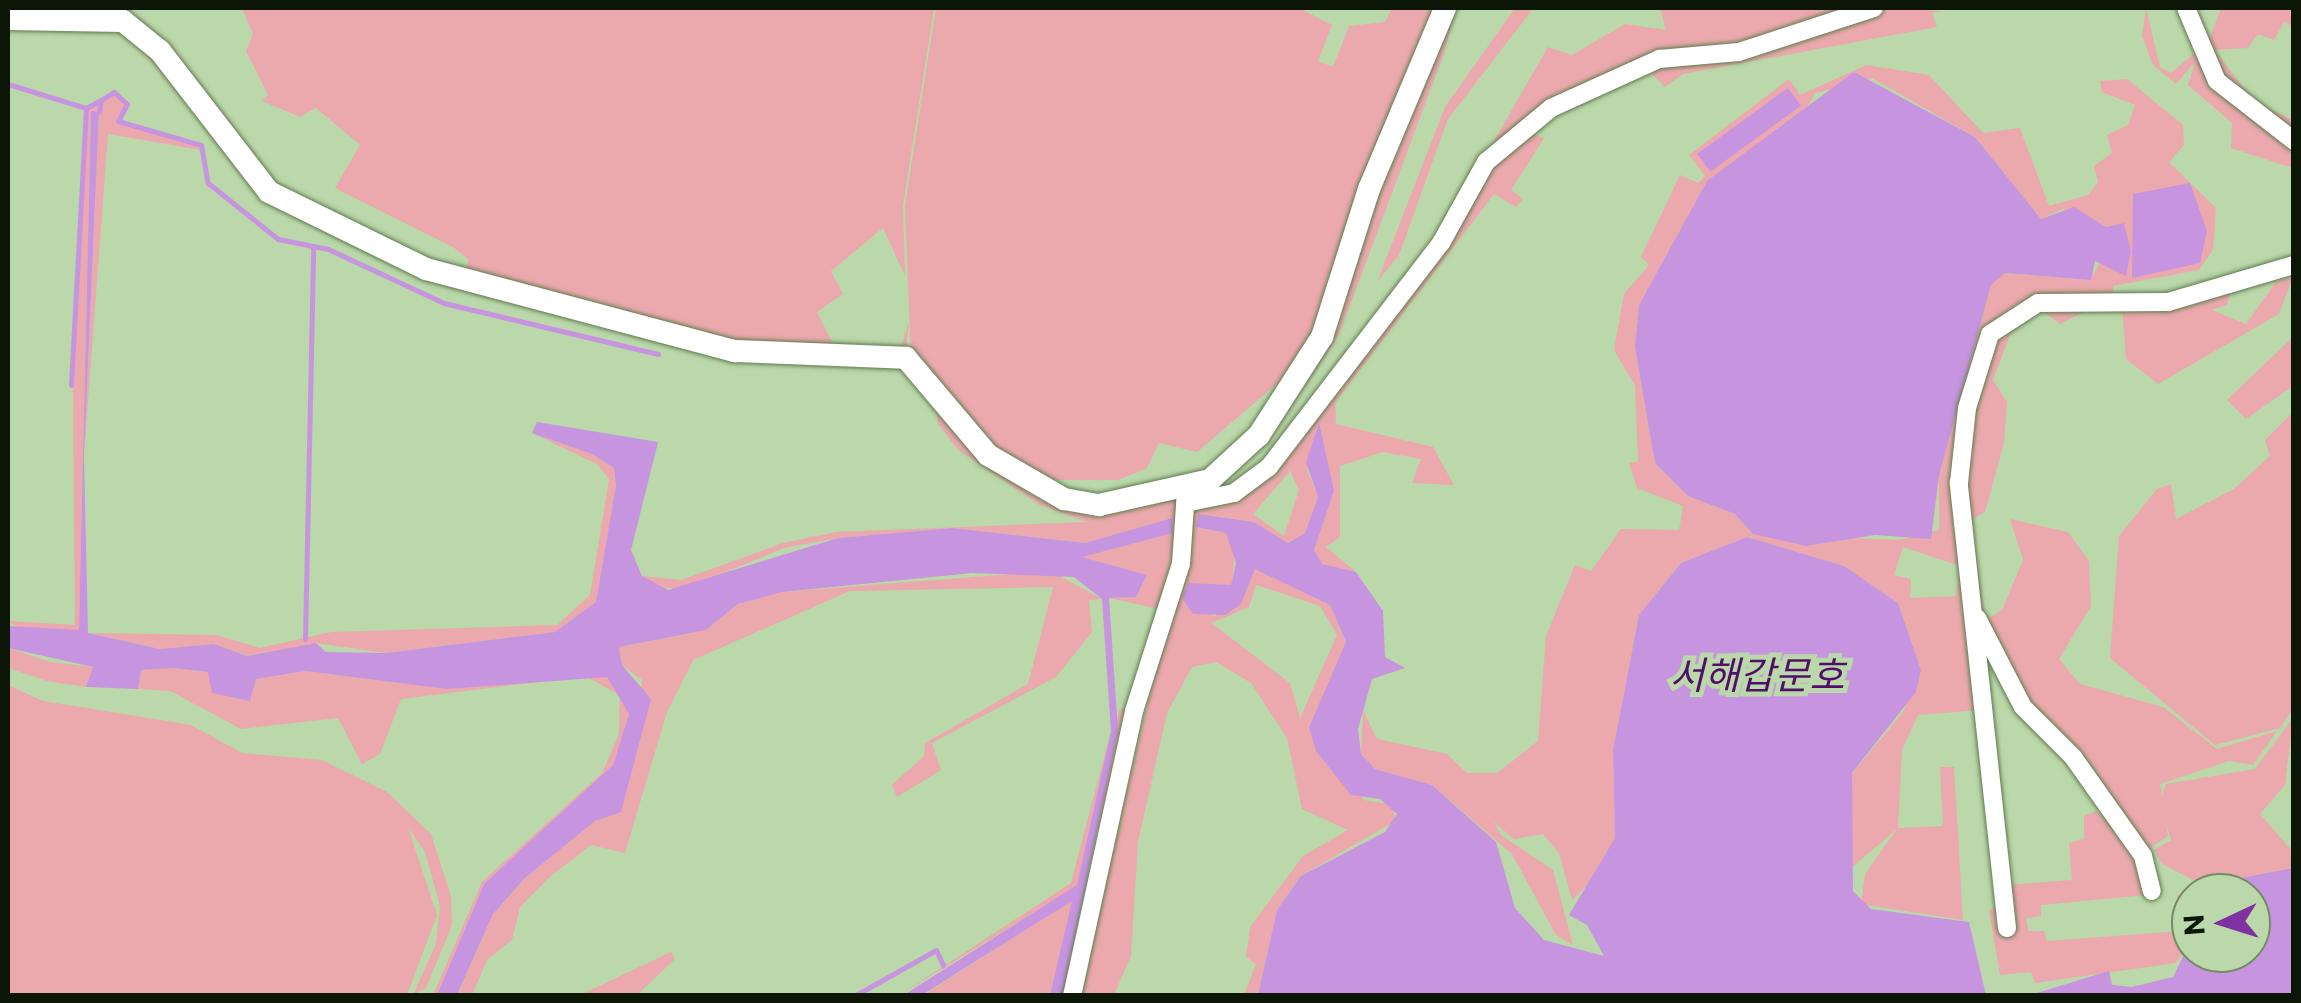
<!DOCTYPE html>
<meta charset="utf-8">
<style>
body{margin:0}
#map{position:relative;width:2301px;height:1003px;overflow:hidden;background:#bad8a9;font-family:Commissioner,"Noto Sans KR",sans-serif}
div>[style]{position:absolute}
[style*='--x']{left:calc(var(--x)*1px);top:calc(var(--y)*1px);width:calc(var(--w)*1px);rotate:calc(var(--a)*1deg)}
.green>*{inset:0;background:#eba9ad}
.water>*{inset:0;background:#c794df;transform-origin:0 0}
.stream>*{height:5px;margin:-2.5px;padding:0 2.5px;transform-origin:2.5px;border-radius:2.5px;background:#c794df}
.roads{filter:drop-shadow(0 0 2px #607b4f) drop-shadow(0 0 2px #607b4f)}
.minor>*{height:18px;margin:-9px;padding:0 9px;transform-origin:9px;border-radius:9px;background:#fff}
.tertiary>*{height:22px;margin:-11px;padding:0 11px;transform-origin:11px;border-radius:11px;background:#fff}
span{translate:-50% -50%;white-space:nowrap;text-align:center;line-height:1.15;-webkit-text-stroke:10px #bad8a9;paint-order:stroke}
.water-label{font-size:38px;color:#510f6a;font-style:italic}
.frame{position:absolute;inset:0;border:10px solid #0c1606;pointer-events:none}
.north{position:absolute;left:2171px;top:873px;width:100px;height:100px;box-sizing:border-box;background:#bad8a9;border:2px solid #748a68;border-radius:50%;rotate:266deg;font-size:28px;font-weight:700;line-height:40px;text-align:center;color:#0c1606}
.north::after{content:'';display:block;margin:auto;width:35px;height:45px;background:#8031a1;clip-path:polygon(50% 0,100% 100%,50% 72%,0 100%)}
</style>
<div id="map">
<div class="green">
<div style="clip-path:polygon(116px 8px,114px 13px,139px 23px,161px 43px,275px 188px,461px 277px,469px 260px,453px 247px,335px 188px,360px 145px,316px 108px,300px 117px,262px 101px,268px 95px,246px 51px,253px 34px,242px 8px,934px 8px,903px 205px,905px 276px,883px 228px,831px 271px,843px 294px,817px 312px,836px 350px,900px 351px,909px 321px,906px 350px,901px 354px,812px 355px,742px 349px,507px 293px,425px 265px,274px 190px,152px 38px,108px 14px)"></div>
<div style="clip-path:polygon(evenodd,936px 8px,1299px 8px,1332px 25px,1318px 61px,1333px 67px,1349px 26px,1385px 22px,1392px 8px,1443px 8px,1366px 189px,1319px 336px,1254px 436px,1209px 477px,1104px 501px,1048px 490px,977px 442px,911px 356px,905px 206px,936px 8px,1300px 364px,1252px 435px,1208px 475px,1105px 499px,1035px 480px,1118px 480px,1147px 468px,1159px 443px,1197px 452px,1300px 364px)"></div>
<div style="clip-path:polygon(1449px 8px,1457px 8px,1443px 56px,1339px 335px,1273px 435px,1209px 489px,1337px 306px)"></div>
<div style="clip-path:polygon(1515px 8px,1532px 10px,1448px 119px,1399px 255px,1377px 282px,1445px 107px)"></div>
<div style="clip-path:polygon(1660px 8px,1867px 8px,1769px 42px,1659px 56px,1502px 143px,1436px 242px,1548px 47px,1572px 55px,1625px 24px,1666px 30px)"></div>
<div style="clip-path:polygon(1884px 8px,1942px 11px,1932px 13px,1937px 27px,1683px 74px,1665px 87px,1648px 70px,1631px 82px,1624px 74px,1783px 44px)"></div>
<div style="clip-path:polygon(2146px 8px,2160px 67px,2171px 73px,2196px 52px,2293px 146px,2293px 168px,2231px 148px,2232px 123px,2188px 85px,2195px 62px,2176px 84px,2153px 65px,2142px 36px)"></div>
<div style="clip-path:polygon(2221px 8px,2293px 8px,2293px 26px,2284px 22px,2274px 40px,2258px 34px,2248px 48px,2215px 50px,2253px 101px,2293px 120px,2293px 138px,2225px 84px,2208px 43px)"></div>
<div style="clip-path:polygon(97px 20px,121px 24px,144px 40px,281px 205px,424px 273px,735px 354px,905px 361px,924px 379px,973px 447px,1029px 487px,1098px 508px,1183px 495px,1173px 578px,1134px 703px,1070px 995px,1119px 711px,1131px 703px,1160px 609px,1109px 598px,1136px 597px,1147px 575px,1080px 557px,1172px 533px,1172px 518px,1085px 543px,953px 528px,838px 538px,784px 548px,684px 589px,657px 587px,642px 576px,681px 580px,783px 543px,836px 532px,1087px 522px,1040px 505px,958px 450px,938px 424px,935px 399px,902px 365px,737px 358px,447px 287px,272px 202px,125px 30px,8px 26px)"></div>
<div style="clip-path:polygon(evenodd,1866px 65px,1929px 75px,1983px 133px,2020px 128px,2049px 206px,2088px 195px,2098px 182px,2094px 166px,2112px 153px,2107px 135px,2128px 125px,2135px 105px,2102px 92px,2100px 81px,2127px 79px,2183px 125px,2184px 145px,2169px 162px,2216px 208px,2213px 250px,2199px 270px,2113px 286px,2113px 301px,2035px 297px,1993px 322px,1957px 441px,1981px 710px,1918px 715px,1902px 750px,1898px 828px,1943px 826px,1940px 767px,1954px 767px,1963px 920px,1861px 904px,1865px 874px,1897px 829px,1851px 868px,1852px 774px,1903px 712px,1921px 670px,1898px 603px,1844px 566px,1747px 537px,1681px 563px,1639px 615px,1613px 750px,1615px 838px,1593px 880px,1572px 900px,1559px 853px,1543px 834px,1514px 839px,1494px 822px,1501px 835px,1553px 870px,1573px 945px,1556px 935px,1512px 854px,1432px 785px,1375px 769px,1361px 754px,1363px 710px,1377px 739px,1447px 754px,1467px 773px,1497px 773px,1538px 741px,1546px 636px,1575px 565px,1591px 571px,1621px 529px,1679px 530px,1683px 506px,1637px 488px,1629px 463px,1638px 462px,1635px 386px,1614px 350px,1624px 294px,1649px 265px,1641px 257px,1680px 175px,1698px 183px,1705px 176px,1689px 155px,1789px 79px,1800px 95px,1866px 65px,1872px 78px,1975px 137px,2041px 219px,2063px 209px,2106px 227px,2123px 223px,2090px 280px,2005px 273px,1991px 285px,1939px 476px,1939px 530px,1899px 540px,1753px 534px,1735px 514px,1688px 496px,1655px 463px,1635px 347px,1639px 305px,1707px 181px,1804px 113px,1815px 93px,1872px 78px,1866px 65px,1903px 547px,1960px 566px,1956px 596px,1910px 598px,1911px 579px,1894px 575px,1903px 547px)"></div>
<div style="clip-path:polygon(113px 94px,125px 104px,117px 122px,193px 143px,201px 150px,108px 134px,84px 455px,99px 113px,91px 112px,79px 630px,23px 630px,8px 621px,75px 625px,73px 387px,86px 109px)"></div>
<div style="clip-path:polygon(evenodd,1530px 133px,1544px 138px,1511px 190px,1523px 199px,1516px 207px,1494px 194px,1335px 403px,1336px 424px,1433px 447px,1454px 485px,1412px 483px,1421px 459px,1383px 452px,1340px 466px,1340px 537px,1326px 547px,1356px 572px,1350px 574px,1321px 564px,1314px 550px,1334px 491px,1318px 425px,1307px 469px,1318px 497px,1305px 533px,1288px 543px,1254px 522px,1198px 514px,1196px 527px,1226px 533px,1235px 547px,1232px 585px,1212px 617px,1241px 604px,1255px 568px,1330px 605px,1346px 643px,1309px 727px,1364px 800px,1393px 805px,1395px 821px,1301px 876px,1277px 910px,1258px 995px,1244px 995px,1256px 964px,1246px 957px,1250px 927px,1303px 856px,1348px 830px,1302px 809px,1287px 738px,1251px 683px,1216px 662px,1192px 667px,1167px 713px,1138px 842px,1131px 956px,1114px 995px,1078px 996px,1193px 513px,1273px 467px,1474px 182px,1530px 133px,1290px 471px,1299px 490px,1284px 536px,1253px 514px,1290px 471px,1530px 133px,1256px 585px,1320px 606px,1337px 635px,1300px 718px,1290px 683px,1211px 623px,1249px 607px,1256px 585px)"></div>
<div style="clip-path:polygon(2293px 277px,2279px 314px,2158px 384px,2126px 359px,2122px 308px,2231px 290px,2227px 305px,2212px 310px,2246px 324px,2276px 282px)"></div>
<div style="clip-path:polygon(2094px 307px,2060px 324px,2044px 312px,2025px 317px,2010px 335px,1993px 380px,2007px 402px,2004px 443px,1985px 512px,1965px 524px,1964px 441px,1994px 335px,2029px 310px)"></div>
<div style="clip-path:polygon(2293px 337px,2293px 386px,2246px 419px,2227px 400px)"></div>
<div style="clip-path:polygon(2293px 412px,2293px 709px,2280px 728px,2215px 745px,2110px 658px,2119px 536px,2157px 489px,2171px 484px,2176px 519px,2234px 489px,2270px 456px,2265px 440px)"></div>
<div style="clip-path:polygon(532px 433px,592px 454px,614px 468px,616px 485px,596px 602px,555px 632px,386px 653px,316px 643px,247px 656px,214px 644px,160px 649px,88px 633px,216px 635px,260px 648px,331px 632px,557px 625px,590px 595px,609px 479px,597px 464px)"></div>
<div style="clip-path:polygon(2010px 519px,2068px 532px,2089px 561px,2091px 606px,2059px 659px,2080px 684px,2163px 707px,2217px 749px,2277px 731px,2253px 765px,2229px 761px,2160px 784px,2168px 836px,2145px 851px,2030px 709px,1977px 614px,1971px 527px,1986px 620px,2002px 610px,2023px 560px)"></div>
<div style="clip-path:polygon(1050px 571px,1102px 599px,1089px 600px,1092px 632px,1056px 677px,932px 743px,941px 770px,897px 797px,892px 785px,924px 756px,925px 743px,1028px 684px,1053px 587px,850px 591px,693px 660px,667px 712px,625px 853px,591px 845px,551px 876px,520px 907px,512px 940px,487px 960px,472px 995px,457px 996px,493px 914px,525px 878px,595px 821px,621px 812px,642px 680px,622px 665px,619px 647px,706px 630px,738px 604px,782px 592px)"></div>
<div style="clip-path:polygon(8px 648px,50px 662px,94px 667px,86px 687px,47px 681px,8px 668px)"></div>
<div style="clip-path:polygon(173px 668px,208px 672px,250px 700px,256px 679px,306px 671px,447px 689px,588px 672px,607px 677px,626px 695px,630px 714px,613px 765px,597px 786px,484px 884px,437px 995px,433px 995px,482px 882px,602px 773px,619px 734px,620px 695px,585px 676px,401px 699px,380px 754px,362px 764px,338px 718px,241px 729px,170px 691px,138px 689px,141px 670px)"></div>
<div style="clip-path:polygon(8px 685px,43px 701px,191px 725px,242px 753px,322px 760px,387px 792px,431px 834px,451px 896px,452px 925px,426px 988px,413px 995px,436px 944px,440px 906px,425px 852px,408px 827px,437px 915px,407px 995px,8px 995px)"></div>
<div style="clip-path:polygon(2293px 718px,2285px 785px,2260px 814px,2293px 852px,2293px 868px,2203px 885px,2162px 864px,2154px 850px,2171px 840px,2160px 801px,2166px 784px,2255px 769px)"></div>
<div style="clip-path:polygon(1111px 731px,1077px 886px,898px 996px,1071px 883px)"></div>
<div style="clip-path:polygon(2096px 811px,2141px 856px,2146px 895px,2041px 905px,2041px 916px,2026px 918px,2028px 931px,2044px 931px,2047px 941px,2181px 931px,2177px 895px,2187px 894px,2191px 940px,2176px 963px,2035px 983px,2031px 972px,2000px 975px,1989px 910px,2001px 907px,2006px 885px,2072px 880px,2069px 843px,2084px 839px,2084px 816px)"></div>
<div style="clip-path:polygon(1073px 900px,1050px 995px,922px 996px,1065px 905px)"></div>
<div style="clip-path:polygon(671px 952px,675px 959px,637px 995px,580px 995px)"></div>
</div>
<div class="water">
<div style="clip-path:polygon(1854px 72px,1975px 137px,2041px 219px,2074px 207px,2106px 227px,2124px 223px,2131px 251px,2126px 276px,2095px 261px,2091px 280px,2005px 273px,1991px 285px,1939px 476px,1931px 539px,1875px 535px,1806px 546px,1753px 534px,1735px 514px,1688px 496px,1655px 463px,1635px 347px,1639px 305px,1707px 181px)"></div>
<div style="left:1788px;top:88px;width:22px;height:112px;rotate:54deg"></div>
<div style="clip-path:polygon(91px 111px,99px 112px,84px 455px,88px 633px,160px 649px,214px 644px,247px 656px,316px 643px,326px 652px,386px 653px,555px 632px,596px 602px,616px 485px,614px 468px,592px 454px,532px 433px,537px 422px,658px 442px,631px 550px,642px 576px,668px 590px,838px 538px,953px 528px,1085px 543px,1172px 518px,1173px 533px,1082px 557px,1147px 575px,1136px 597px,1109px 598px,1118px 731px,1063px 995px,1050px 995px,1072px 901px,922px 995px,904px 995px,1077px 885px,1111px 731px,1102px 599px,1074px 577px,972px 573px,782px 592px,738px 604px,706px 630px,619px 647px,622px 665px,651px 699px,621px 812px,595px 821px,525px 878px,493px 914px,457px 995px,437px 995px,484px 884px,613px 765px,629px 714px,607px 677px,446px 689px,306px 671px,256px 679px,250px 701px,212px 693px,208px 672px,173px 668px,141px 670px,138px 689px,86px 687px,93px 667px,8px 648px,8px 626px,79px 630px)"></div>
<div style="clip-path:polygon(2190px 183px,2207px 231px,2200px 263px,2132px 278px,2133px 194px)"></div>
<div style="clip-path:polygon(1319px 423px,1334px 491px,1314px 550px,1322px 564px,1356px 572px,1383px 611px,1385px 657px,1405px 668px,1372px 679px,1358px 729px,1361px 754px,1375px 769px,1432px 785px,1496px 842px,1515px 908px,1544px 940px,1604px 956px,1587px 925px,1569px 915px,1615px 838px,1613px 750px,1639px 615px,1681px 563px,1747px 537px,1844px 566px,1898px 603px,1921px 670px,1916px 692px,1852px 773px,1853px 891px,1871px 909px,1969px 922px,1986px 995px,1258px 995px,1277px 910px,1301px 876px,1385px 832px,1397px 814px,1380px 799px,1351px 795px,1316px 751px,1309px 727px,1346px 642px,1330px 605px,1255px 569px,1241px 604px,1225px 615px,1193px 614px,1182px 598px,1188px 583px,1231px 585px,1236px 563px,1226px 533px,1196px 527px,1198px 514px,1254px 522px,1288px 543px,1305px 533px,1318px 497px,1306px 462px)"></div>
<div style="clip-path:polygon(2293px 868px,2293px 995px,2030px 995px,2109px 971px,2112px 985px,2132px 987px,2173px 977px,2191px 940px,2191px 953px,2251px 953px,2251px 893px,2203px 893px,2203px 885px)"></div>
</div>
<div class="stream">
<div style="--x:8;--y:84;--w:82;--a:17.1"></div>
<div style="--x:86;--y:108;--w:17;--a:-28"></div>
<div style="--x:101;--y:100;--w:12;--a:99"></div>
<div style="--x:101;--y:100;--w:15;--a:-32"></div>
<div style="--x:114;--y:92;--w:18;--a:43"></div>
<div style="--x:127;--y:104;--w:19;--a:118"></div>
<div style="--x:118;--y:121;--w:86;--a:16.1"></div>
<div style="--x:201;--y:145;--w:39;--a:80"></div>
<div style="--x:208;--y:183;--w:90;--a:38.7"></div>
<div style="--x:278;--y:239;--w:51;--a:11.3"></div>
<div style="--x:328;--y:249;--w:128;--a:25"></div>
<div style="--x:444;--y:303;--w:220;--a:13.4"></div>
<div style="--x:71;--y:385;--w:277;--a:-86.9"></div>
<div style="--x:305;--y:639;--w:393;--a:-88.8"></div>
<div style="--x:854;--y:996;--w:94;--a:-29.3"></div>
<div style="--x:936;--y:950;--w:17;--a:65"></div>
</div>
<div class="roads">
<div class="minor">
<div style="--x:2186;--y:8;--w:79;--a:67"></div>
<div style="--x:2217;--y:81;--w:98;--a:37.9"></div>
<div style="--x:1190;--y:502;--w:45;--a:-11.6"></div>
<div style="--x:1234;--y:493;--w:44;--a:-36.6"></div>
<div style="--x:1269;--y:467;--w:282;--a:-52.5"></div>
<div style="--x:1441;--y:243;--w:93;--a:-60.9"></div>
<div style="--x:1486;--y:162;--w:85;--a:-39.7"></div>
<div style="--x:1551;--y:108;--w:119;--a:-24.4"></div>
<div style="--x:1659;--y:59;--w:80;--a:-5"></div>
<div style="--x:1739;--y:52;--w:142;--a:-18.1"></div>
<div style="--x:1977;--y:618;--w:100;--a:62.7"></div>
<div style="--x:2023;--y:707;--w:71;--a:45"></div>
<div style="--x:2073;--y:757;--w:121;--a:54.7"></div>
<div style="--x:2143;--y:856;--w:36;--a:76"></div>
<div style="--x:2007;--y:928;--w:448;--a:-96.2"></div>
<div style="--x:1959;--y:483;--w:75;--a:-83.9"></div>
<div style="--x:1967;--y:408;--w:77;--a:-72.7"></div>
<div style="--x:1990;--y:334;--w:57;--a:-32.9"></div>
<div style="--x:2038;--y:303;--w:130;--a:-0.4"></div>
<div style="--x:2168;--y:302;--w:131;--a:-16.4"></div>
<div style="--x:1072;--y:996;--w:292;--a:-77.7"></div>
<div style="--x:1134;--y:711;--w:154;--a:-72.3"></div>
<div style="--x:1181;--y:564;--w:73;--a:-86.1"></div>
</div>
<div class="tertiary">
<div style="--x:8;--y:19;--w:115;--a:1"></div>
<div style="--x:123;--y:21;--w:48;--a:39"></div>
<div style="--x:160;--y:51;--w:178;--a:52.3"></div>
<div style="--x:269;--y:192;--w:175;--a:26.1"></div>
<div style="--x:426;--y:269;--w:320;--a:14.9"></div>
<div style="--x:735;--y:351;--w:171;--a:2.3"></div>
<div style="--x:906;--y:358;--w:127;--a:49.8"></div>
<div style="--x:988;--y:455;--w:88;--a:30.1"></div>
<div style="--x:1064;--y:499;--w:36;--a:10"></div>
<div style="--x:1099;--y:505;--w:114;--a:-12.7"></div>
<div style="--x:1210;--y:480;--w:67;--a:-42.6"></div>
<div style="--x:1259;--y:435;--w:117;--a:-57.3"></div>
<div style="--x:1322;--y:337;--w:155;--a:-72.4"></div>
<div style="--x:1369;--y:189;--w:196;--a:-67.2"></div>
</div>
</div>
<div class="water-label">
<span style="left:1757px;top:674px">서해갑문호</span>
</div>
<div class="frame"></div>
<div class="north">N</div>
</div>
